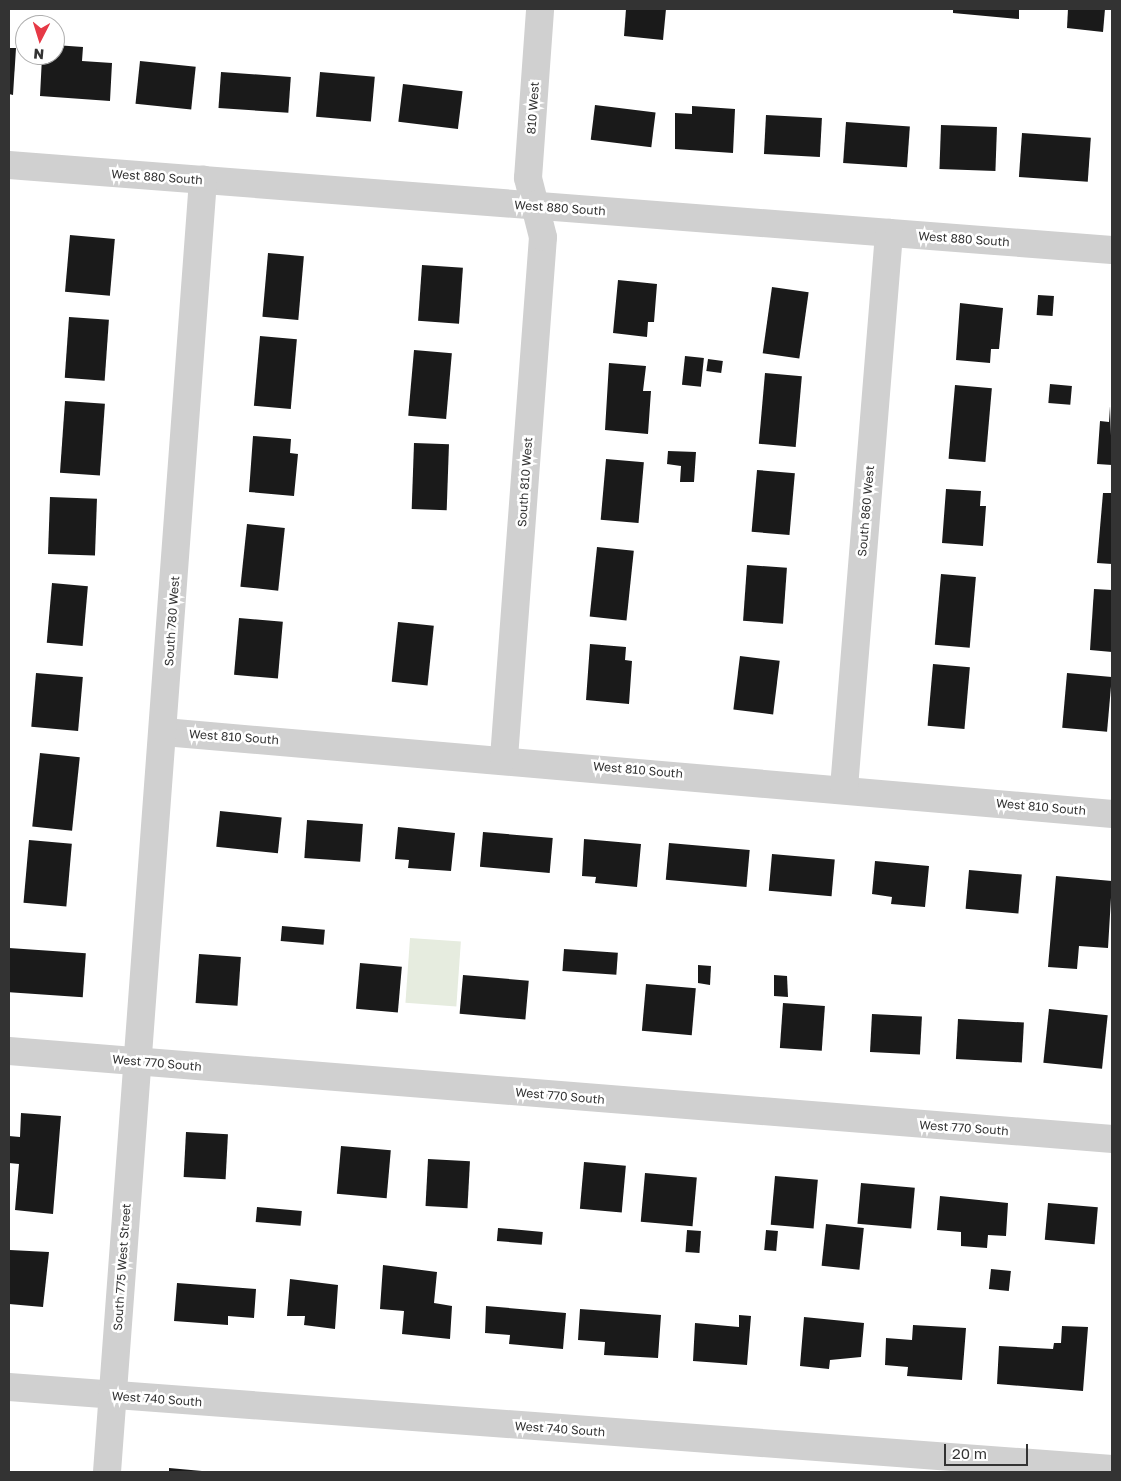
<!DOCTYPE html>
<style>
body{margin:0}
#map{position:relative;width:1121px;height:1481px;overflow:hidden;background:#fff;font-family:"Golos Text",sans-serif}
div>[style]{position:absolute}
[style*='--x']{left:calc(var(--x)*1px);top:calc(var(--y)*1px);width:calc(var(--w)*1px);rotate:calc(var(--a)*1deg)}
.green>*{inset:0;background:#e6ecdf;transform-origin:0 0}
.building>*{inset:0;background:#1a1a1a;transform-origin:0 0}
.minor>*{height:28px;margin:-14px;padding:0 14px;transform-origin:14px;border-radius:14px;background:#d0d0d0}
span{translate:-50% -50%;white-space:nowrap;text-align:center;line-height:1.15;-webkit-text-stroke:5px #fff;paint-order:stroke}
.street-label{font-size:12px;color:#333}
.frame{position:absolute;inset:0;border:10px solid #333;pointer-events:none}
.north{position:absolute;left:15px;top:15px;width:50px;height:50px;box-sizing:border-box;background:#fff;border:1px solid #adadad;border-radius:50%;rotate:185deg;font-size:14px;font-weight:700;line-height:20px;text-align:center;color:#333}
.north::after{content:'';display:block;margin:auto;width:18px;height:22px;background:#e63946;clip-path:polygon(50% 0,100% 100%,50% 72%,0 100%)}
.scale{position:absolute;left:944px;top:1444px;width:84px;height:22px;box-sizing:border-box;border:2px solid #333;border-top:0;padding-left:6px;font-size:15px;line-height:18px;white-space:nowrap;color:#333;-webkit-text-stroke:4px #fff;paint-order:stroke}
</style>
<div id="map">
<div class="green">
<div style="left:410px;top:938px;width:51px;height:65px;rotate:4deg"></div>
</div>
<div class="building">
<div style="clip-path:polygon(626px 9px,666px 9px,663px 40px,624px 36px)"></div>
<div style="clip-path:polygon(953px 9px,1019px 9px,1019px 19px,953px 13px)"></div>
<div style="clip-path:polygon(1068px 9px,1105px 9px,1103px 32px,1067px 28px)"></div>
<div style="clip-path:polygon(55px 45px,83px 47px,82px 61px,112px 63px,110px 101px,40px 96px,42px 57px,55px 55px)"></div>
<div style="clip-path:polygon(9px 48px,16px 48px,13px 95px,9px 94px)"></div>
<div style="left:140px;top:61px;width:56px;height:43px;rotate:6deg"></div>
<div style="left:221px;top:72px;width:70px;height:36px;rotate:4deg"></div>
<div style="left:320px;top:72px;width:55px;height:45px;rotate:5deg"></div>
<div style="left:403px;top:84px;width:60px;height:38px;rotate:7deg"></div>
<div style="left:595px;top:105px;width:61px;height:35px;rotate:7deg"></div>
<div style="clip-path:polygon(692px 106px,735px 109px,733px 153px,675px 149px,675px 113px,692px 114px)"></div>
<div style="left:766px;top:115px;width:56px;height:39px;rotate:3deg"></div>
<div style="left:846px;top:122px;width:64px;height:41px;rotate:4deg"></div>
<div style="left:941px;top:125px;width:56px;height:44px;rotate:2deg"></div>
<div style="left:1022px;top:133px;width:69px;height:44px;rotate:4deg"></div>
<div style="left:70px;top:235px;width:45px;height:57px;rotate:5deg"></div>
<div style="left:268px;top:253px;width:36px;height:64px;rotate:5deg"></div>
<div style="left:422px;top:265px;width:41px;height:56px;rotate:4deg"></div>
<div style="clip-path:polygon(618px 280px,657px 284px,654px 322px,648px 322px,647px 337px,613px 333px)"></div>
<div style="left:772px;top:287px;width:37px;height:67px;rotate:8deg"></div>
<div style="left:1038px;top:295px;width:16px;height:20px;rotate:4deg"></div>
<div style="clip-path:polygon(960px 303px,1003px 308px,999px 349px,991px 349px,990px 363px,956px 360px)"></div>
<div style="left:69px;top:317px;width:40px;height:61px;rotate:4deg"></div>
<div style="left:260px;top:336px;width:37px;height:70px;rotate:5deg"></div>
<div style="left:414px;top:350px;width:38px;height:66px;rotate:5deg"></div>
<div style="left:685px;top:356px;width:19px;height:29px;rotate:6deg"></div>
<div style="left:708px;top:359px;width:15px;height:12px;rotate:8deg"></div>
<div style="clip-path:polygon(609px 363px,646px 366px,643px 391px,651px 391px,648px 434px,605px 430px)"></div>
<div style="left:765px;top:373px;width:37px;height:71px;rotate:5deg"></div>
<div style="left:1050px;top:384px;width:22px;height:19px;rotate:5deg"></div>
<div style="left:955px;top:385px;width:37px;height:74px;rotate:5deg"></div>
<div style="left:65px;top:401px;width:40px;height:72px;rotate:4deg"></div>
<div style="clip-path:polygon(1110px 406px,1112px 465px,1097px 464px,1100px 421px,1109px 422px)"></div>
<div style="clip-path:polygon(253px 436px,291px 439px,290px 453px,298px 454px,294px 496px,249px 492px)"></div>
<div style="left:414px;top:443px;width:35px;height:66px;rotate:2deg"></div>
<div style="clip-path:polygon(668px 451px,696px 452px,694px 482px,680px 482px,681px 466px,667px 464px)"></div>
<div style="left:606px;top:459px;width:38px;height:61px;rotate:5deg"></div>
<div style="left:757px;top:470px;width:38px;height:62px;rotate:5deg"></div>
<div style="clip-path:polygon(946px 489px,981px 491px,980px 506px,986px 506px,983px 546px,942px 543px)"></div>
<div style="clip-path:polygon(1103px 493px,1112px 493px,1112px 564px,1097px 563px)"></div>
<div style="left:50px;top:497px;width:47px;height:57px;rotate:2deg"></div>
<div style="left:247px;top:524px;width:38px;height:63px;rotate:6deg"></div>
<div style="left:597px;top:547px;width:37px;height:70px;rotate:6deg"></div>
<div style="left:747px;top:565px;width:40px;height:56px;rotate:4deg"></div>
<div style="left:941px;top:574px;width:35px;height:71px;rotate:5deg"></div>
<div style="left:52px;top:583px;width:36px;height:60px;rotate:5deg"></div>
<div style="clip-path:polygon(1094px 589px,1112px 590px,1112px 652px,1090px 650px)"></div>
<div style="left:239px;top:618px;width:44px;height:57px;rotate:5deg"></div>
<div style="left:398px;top:622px;width:36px;height:60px;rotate:6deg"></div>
<div style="clip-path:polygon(590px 644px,626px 647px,625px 660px,632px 661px,629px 704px,586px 700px)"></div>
<div style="left:740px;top:656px;width:40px;height:54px;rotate:7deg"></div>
<div style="left:933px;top:664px;width:37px;height:62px;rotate:5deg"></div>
<div style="left:36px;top:673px;width:47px;height:54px;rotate:5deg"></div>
<div style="left:1067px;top:673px;width:45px;height:55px;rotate:5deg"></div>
<div style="left:40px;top:753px;width:40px;height:74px;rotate:6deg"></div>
<div style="left:220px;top:811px;width:62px;height:36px;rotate:6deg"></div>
<div style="left:307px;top:820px;width:56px;height:38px;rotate:4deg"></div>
<div style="clip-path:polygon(398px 827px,455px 833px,451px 871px,408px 868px,409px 860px,395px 859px)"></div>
<div style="left:483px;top:832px;width:70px;height:35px;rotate:5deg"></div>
<div style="clip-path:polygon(584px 839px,641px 844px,637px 887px,595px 883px,596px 877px,582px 876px)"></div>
<div style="left:29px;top:840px;width:43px;height:63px;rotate:5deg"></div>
<div style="left:669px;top:843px;width:81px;height:37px;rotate:5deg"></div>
<div style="left:772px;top:854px;width:63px;height:37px;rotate:5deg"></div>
<div style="clip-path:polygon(875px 861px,929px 866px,925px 907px,891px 904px,892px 897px,872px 894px)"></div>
<div style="left:969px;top:870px;width:53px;height:39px;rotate:5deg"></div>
<div style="clip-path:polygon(1056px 876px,1112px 881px,1108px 948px,1079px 946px,1077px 969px,1048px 967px)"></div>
<div style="left:282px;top:926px;width:43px;height:15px;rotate:5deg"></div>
<div style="left:9px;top:948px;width:77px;height:44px;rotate:4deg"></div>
<div style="left:564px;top:949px;width:54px;height:22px;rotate:4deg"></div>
<div style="left:199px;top:954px;width:42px;height:49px;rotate:4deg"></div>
<div style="left:360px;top:963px;width:42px;height:46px;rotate:5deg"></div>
<div style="clip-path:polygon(698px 965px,711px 966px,710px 985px,698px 983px)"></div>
<div style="left:463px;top:975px;width:66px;height:39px;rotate:5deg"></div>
<div style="clip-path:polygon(774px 975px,787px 976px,788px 997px,774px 996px)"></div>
<div style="left:646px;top:984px;width:50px;height:47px;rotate:5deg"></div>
<div style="left:783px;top:1003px;width:42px;height:45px;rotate:4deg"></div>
<div style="left:1049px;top:1009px;width:59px;height:54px;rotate:6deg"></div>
<div style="left:872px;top:1014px;width:50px;height:38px;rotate:3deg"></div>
<div style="left:958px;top:1019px;width:66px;height:40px;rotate:3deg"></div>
<div style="clip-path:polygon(21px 1113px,61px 1116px,53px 1214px,15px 1210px,19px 1164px,9px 1163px,9px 1136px,20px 1137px)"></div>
<div style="left:186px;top:1132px;width:42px;height:45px;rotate:3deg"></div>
<div style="left:341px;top:1146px;width:50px;height:48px;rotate:5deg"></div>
<div style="left:428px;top:1159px;width:42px;height:47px;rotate:3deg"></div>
<div style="left:584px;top:1162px;width:42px;height:47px;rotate:5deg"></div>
<div style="left:645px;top:1173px;width:52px;height:49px;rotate:5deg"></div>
<div style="left:775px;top:1176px;width:43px;height:49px;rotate:5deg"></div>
<div style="left:861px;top:1183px;width:54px;height:41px;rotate:5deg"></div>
<div style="clip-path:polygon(940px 1196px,1008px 1203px,1006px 1236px,988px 1235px,987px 1248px,961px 1246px,961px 1232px,937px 1230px)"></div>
<div style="left:1048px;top:1203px;width:50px;height:37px;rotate:5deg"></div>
<div style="left:257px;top:1207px;width:45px;height:15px;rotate:5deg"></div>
<div style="left:826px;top:1224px;width:38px;height:42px;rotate:6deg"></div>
<div style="left:498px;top:1228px;width:45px;height:13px;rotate:5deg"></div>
<div style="left:687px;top:1230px;width:14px;height:22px;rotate:4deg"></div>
<div style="left:766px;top:1230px;width:12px;height:20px;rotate:5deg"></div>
<div style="clip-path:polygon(10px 1250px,49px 1252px,43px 1307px,9px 1304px)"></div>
<div style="clip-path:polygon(383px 1265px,437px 1272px,434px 1303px,452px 1306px,450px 1339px,402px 1334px,404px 1311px,380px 1309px)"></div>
<div style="left:991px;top:1269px;width:20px;height:20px;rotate:6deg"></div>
<div style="clip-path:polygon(290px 1279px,338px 1285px,335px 1329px,304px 1325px,305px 1316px,287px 1316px)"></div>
<div style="clip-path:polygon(177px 1283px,256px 1289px,254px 1318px,228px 1316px,228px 1325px,174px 1321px)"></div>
<div style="clip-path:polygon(486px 1306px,566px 1313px,563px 1349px,509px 1344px,510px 1335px,485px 1333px)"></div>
<div style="clip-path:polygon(580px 1309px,661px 1315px,658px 1358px,604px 1355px,605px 1342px,578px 1340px)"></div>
<div style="clip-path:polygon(739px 1315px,751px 1316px,747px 1365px,693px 1361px,695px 1323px,739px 1327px)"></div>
<div style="clip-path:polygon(804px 1317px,864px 1323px,861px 1357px,830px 1360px,829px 1369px,800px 1366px)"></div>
<div style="clip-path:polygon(913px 1325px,966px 1328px,962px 1380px,907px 1376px,908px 1367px,885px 1365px,886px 1338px,912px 1340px)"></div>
<div style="clip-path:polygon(1062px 1326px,1088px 1327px,1083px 1391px,997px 1384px,999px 1346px,1053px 1349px,1054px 1343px,1061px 1343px)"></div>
<div style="clip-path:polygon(169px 1468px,202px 1471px,202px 1472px,169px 1472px)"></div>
</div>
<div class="minor">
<div style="--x:9;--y:165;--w:1106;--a:4.41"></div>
<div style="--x:164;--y:732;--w:952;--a:4.94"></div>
<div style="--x:504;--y:758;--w:522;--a:-85.72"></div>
<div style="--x:543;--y:237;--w:61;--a:-104.3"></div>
<div style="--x:528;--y:178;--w:169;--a:-85.9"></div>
<div style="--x:844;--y:788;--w:557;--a:-85.36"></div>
<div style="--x:9;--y:1051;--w:1107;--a:4.56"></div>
<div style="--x:9;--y:1387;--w:1106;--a:4.25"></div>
<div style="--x:107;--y:1472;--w:1296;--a:-85.75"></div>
</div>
<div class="street-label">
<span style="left:533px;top:108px;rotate:-86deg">810 West</span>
<span style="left:157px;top:177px;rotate:4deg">West 880 South</span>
<span style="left:560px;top:208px;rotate:4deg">West 880 South</span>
<span style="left:964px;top:239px;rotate:4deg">West 880 South</span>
<span style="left:525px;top:482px;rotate:-86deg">South 810 West</span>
<span style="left:866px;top:511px;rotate:-85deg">South 860 West</span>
<span style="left:172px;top:621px;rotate:-86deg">South 780 West</span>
<span style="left:234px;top:737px;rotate:4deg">West 810 South</span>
<span style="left:638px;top:770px;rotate:5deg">West 810 South</span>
<span style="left:1041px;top:807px;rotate:5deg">West 810 South</span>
<span style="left:157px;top:1063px;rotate:5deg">West 770 South</span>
<span style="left:560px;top:1096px;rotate:5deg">West 770 South</span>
<span style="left:964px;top:1128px;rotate:4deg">West 770 South</span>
<span style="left:122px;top:1267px;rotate:-86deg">South 775 West Street</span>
<span style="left:157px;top:1399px;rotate:4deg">West 740 South</span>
<span style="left:560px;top:1429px;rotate:4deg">West 740 South</span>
</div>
<div class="frame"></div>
<div class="north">N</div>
<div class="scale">20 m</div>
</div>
